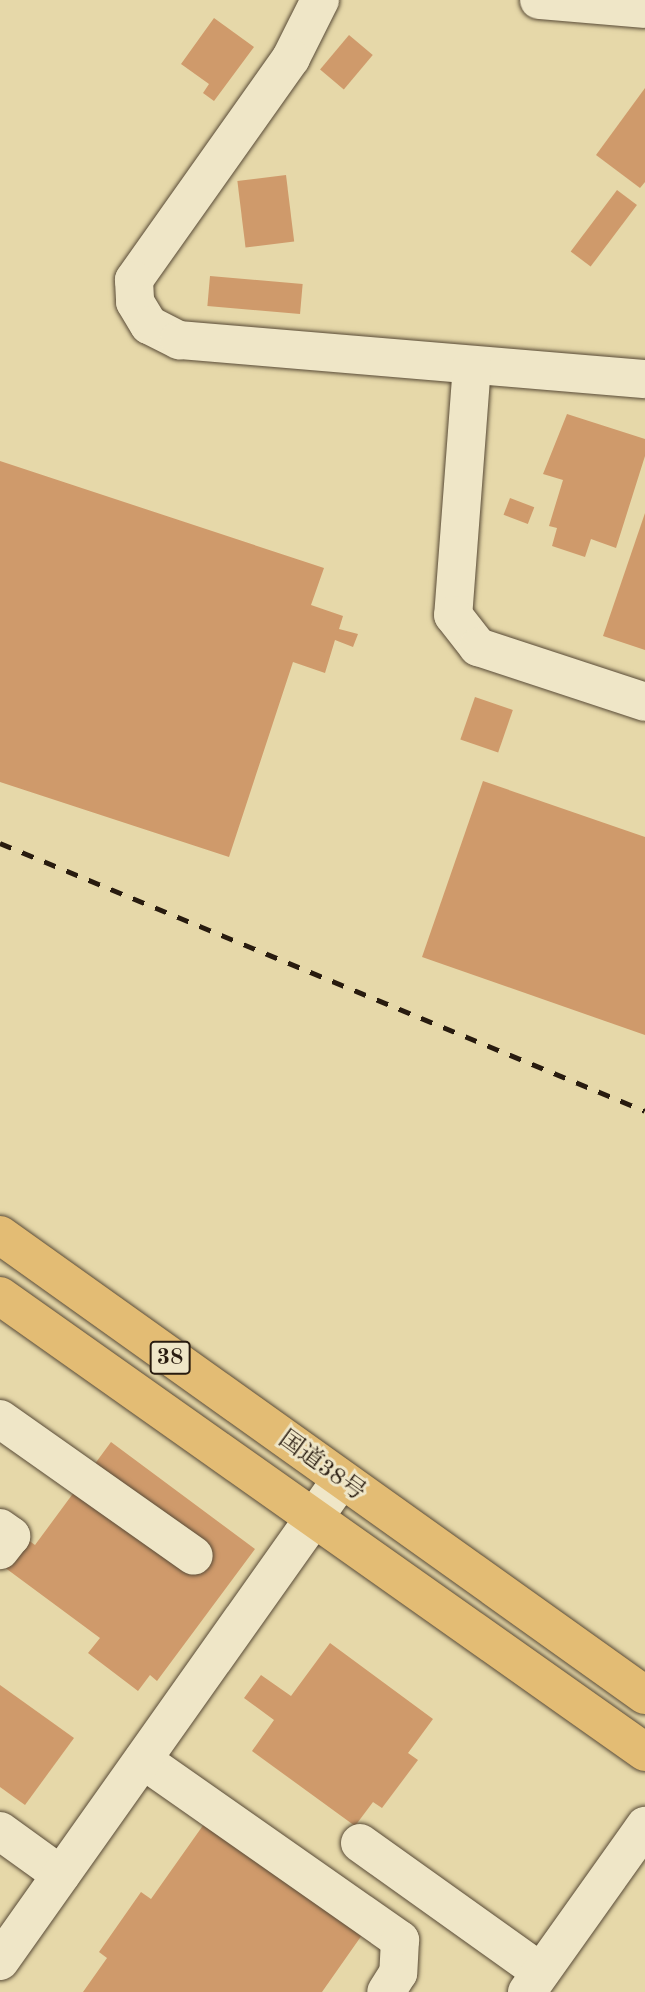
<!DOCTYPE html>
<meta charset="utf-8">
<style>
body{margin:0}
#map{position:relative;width:645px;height:1992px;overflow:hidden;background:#e6d8a9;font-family:"Old Standard TT","Noto Serif JP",serif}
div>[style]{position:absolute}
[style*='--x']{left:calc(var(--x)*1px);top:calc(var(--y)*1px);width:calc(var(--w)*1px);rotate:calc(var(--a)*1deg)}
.building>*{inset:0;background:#cf9a6b;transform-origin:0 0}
.roads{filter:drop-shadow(0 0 2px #584a36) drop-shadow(0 0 2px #584a36)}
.minor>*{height:38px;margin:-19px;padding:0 19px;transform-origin:19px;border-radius:19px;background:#efe6c7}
.highway>*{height:38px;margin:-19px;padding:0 19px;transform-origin:19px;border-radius:19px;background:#e3bc74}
.rail>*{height:5px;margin-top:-2.5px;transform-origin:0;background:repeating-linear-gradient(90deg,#281b0f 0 12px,transparent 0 24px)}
span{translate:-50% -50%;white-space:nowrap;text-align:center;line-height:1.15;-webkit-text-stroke:6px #efe6c7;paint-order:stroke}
.shield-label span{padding:2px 5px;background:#efe6c7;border:2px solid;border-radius:5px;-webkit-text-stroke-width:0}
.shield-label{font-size:23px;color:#281b0f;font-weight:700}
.street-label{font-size:24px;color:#281b0f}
</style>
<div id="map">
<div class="building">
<div style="clip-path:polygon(214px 18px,254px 47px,214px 101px,203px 93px,209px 84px,181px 64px)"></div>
<div style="left:349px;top:35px;width:31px;height:45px;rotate:40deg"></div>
<div style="clip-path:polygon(645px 88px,645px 182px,640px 188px,596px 155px)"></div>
<div style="left:286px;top:175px;width:67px;height:49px;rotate:83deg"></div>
<div style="left:617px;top:190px;width:25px;height:77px;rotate:37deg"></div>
<div style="left:210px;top:276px;width:93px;height:30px;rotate:5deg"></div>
<div style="clip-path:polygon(567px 414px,645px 439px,645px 456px,616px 548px,591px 539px,585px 557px,552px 546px,557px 528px,549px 526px,563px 480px,543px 474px)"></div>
<div style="clip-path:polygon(0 461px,324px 568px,311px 605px,343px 616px,339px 629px,358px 634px,353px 647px,335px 640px,325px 673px,293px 662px,229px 857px,0 782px)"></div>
<div style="left:510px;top:498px;width:26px;height:18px;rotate:21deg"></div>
<div style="clip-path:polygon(645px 513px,645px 650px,603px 636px)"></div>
<div style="left:475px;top:697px;width:40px;height:45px;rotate:19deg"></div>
<div style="clip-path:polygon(483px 781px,645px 837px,645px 1035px,422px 957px)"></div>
<div style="clip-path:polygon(111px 1442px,255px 1549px,157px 1681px,150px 1675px,138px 1691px,88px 1653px,100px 1638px,0 1564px,17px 1532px,35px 1545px)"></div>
<div style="clip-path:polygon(330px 1643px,433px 1719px,408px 1753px,418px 1760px,382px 1808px,373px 1802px,355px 1826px,252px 1751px,274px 1720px,244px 1698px,261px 1675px,291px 1696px)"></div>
<div style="clip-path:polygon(0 1685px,74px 1738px,25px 1805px,0 1787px)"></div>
<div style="clip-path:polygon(204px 1824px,362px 1935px,322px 1992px,83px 1992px,107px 1958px,99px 1952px,141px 1892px,151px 1899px)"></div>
</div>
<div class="roads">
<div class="minor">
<div style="--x:320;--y:0;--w:65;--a:116.6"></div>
<div style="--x:291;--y:58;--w:272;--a:125.3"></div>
<div style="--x:134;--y:280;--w:22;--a:87"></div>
<div style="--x:135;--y:302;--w:27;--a:59"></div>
<div style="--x:149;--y:325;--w:34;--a:27"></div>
<div style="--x:179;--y:340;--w:468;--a:4.8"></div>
<div style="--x:539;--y:0;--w:106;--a:4.9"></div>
<div style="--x:472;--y:365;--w:251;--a:94.3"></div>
<div style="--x:453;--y:615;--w:41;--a:52"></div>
<div style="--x:478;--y:647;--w:176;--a:18.2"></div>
<div style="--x:0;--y:1419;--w:237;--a:35.2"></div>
<div style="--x:0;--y:1528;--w:14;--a:36"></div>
<div style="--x:11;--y:1536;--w:18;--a:128"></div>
<div style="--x:143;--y:1760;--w:314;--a:35"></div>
<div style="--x:400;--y:1940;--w:33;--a:93"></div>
<div style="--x:398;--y:1973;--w:22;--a:122"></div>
<div style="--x:0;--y:1831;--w:75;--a:35.8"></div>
<div style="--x:360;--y:1843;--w:222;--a:35.5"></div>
<div style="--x:0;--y:1961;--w:588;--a:-54.69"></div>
<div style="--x:527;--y:1992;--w:204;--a:-54.6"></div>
</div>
<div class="highway">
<div style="--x:0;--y:1235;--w:792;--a:35.5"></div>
<div style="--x:0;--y:1296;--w:790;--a:35.26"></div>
</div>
</div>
<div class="rail">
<div style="--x:0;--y:843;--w:698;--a:22.56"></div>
</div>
<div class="shield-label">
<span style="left:170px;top:1358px">38</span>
</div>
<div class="street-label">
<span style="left:321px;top:1467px;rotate:36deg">国道38号</span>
</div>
</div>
